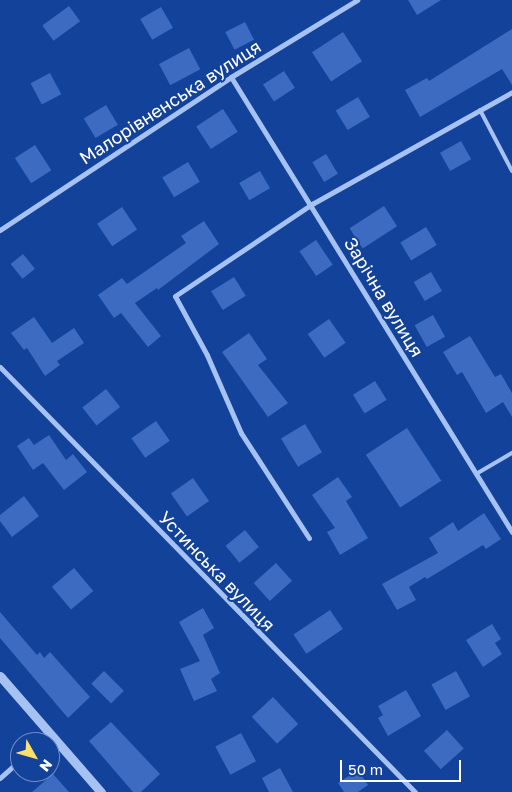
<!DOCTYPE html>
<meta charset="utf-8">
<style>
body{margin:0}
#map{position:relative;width:512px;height:792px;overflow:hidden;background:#13429a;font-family:"Golos Text",sans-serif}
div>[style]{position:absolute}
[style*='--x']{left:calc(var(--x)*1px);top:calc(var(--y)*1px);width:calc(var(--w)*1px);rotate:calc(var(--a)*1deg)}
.building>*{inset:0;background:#3c6bc1;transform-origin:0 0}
.service>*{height:4px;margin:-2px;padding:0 2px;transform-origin:2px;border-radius:2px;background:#a6c2f3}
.minor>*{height:5px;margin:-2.5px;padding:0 2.5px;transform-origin:2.5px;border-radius:2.5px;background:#a6c2f3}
.tertiary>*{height:9px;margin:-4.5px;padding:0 4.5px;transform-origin:4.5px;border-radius:4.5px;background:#a6c2f3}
span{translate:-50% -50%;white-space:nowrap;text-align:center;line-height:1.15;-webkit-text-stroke:4px #13429a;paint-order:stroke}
.street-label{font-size:18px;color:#fff}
.north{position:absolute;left:10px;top:732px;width:50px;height:50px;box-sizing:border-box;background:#13429a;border:1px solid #718ec2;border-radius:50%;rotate:128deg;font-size:14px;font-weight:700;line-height:20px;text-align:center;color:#fff}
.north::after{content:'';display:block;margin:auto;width:18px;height:22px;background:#ffe169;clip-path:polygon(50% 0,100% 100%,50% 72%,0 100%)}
.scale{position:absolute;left:340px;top:760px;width:121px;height:22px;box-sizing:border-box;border:2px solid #fff;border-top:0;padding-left:6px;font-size:15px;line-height:18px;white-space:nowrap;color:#fff;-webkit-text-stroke:4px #13429a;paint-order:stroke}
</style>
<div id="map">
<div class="building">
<div style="clip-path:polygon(408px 0,441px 0,417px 15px)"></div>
<div style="left:69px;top:6px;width:19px;height:33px;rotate:54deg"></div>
<div style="left:161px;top:7px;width:24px;height:24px;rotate:60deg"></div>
<div style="left:245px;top:22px;width:20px;height:22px;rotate:63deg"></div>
<div style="clip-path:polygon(512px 29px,512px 85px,502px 69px,420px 117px,405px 90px,427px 78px,429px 81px)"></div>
<div style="left:343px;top:32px;width:35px;height:37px;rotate:57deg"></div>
<div style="left:189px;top:48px;width:24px;height:34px;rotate:62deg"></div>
<div style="left:284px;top:71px;width:20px;height:25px;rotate:57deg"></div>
<div style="left:50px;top:73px;width:24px;height:22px;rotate:62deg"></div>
<div style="left:358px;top:97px;width:23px;height:26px;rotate:59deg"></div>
<div style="left:106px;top:105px;width:23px;height:26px;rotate:59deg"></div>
<div style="left:223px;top:109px;width:27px;height:32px;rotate:57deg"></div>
<div style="left:461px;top:141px;width:21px;height:24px;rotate:61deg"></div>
<div style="left:35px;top:145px;width:30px;height:24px;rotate:57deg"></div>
<div style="left:326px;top:154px;width:23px;height:16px;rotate:59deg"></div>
<div style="left:188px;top:162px;width:23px;height:30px;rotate:59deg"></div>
<div style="left:260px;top:171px;width:20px;height:24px;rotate:60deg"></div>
<div style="left:384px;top:206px;width:24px;height:41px;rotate:57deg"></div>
<div style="left:122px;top:207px;width:27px;height:30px;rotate:56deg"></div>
<div style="clip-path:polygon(204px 221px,219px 244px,158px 290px,157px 288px,135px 303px,161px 336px,148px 347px,121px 313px,114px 318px,98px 295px,122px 278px,127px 284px,186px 243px,181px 236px)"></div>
<div style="left:426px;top:227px;width:21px;height:30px;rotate:59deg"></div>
<div style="left:316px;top:240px;width:30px;height:20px;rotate:56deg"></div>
<div style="left:23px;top:254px;width:19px;height:16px;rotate:51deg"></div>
<div style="left:431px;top:272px;width:22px;height:20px;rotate:60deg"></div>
<div style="left:234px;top:277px;width:22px;height:27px;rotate:58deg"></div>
<div style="left:433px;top:315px;width:25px;height:21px;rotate:61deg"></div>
<div style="clip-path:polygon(34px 317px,52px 343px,74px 328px,84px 343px,57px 361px,60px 365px,45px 376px,27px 348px,24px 350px,11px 333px)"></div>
<div style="left:329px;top:319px;width:29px;height:26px;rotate:55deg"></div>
<div style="clip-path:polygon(249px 333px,267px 359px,258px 365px,288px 403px,268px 417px,222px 352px)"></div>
<div style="clip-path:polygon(470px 336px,495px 377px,501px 374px,512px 393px,512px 417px,503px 402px,486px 413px,462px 372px,457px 375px,443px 352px)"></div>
<div style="left:375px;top:381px;width:22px;height:26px;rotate:58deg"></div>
<div style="left:106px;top:389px;width:23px;height:30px;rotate:52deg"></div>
<div style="left:156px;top:421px;width:24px;height:30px;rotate:55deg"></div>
<div style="left:305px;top:424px;width:33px;height:28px;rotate:59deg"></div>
<div style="left:407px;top:428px;width:63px;height:49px;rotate:57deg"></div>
<div style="clip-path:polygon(49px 435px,66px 460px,73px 454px,87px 472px,64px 490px,43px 463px,33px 470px,17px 446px,29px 438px,34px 445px)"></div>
<div style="clip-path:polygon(338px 477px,352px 497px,346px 501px,368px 538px,340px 555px,327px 532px,335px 528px,312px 495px)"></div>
<div style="left:193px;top:478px;width:28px;height:27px;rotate:55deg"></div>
<div style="clip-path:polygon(24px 496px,39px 516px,12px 537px,0 521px,0 515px)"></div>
<div style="clip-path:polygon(484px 513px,501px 539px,486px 549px,483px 545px,427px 579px,425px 577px,409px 587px,416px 600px,397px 610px,382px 584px,438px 553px,429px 538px,453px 522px,458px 531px)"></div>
<div style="left:245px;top:530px;width:22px;height:25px;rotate:51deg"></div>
<div style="left:276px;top:563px;width:24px;height:30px;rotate:48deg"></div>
<div style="left:74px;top:568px;width:30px;height:29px;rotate:50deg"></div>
<div style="clip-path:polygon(203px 608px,214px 628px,203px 635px,220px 673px,211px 679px,217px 691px,194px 701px,180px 669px,200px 661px,179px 622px)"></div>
<div style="left:330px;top:610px;width:23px;height:44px;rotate:56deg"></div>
<div style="clip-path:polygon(0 612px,37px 655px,40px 652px,44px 658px,50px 652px,90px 697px,68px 718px,0 638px)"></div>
<div style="clip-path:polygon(492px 624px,501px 639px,495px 643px,502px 654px,483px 667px,466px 640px)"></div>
<div style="left:104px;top:671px;width:28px;height:18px;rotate:45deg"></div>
<div style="left:456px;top:671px;width:29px;height:28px;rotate:61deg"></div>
<div style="clip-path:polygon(406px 690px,421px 716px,388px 736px,378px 718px,383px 715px,378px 706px)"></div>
<div style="left:273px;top:697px;width:37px;height:29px;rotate:47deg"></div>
<div style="clip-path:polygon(111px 722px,160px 774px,141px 792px,133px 792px,89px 741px)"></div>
<div style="left:447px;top:730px;width:25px;height:31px;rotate:48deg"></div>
<div style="left:241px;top:733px;width:32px;height:29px;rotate:62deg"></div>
<div style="clip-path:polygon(280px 768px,293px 792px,269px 792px,262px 778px)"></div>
<div style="clip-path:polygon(358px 770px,368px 785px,358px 792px,344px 792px,338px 783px)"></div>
<div style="clip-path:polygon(53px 774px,69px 792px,32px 792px)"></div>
</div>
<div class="service">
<div style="--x:480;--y:110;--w:69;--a:62.3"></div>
<div style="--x:476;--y:474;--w:42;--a:-30.3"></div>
</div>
<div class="minor">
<div style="--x:231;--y:77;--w:535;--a:58.3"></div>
<div style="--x:0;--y:230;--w:277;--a:-33.5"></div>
<div style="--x:231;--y:77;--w:148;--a:-31.4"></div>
<div style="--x:0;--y:367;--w:594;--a:45.68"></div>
<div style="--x:309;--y:538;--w:125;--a:-122.9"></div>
<div style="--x:241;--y:433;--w:85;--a:-113.6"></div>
<div style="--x:207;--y:355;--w:67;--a:-118.5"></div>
<div style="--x:175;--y:296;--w:165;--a:-33.9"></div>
<div style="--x:312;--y:204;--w:229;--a:-29.2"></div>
<div style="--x:40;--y:742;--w:13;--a:-42"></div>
<div style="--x:0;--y:778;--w:27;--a:-42"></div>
</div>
<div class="tertiary">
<div style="--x:0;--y:676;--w:154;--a:49"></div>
</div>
<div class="street-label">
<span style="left:170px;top:102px;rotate:-33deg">Малорівненська вулиця</span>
<span style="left:384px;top:297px;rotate:59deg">Зарічна вулиця</span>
<span style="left:217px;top:571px;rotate:46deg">Устинська вулиця</span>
</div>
<div class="north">N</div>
<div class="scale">50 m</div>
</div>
